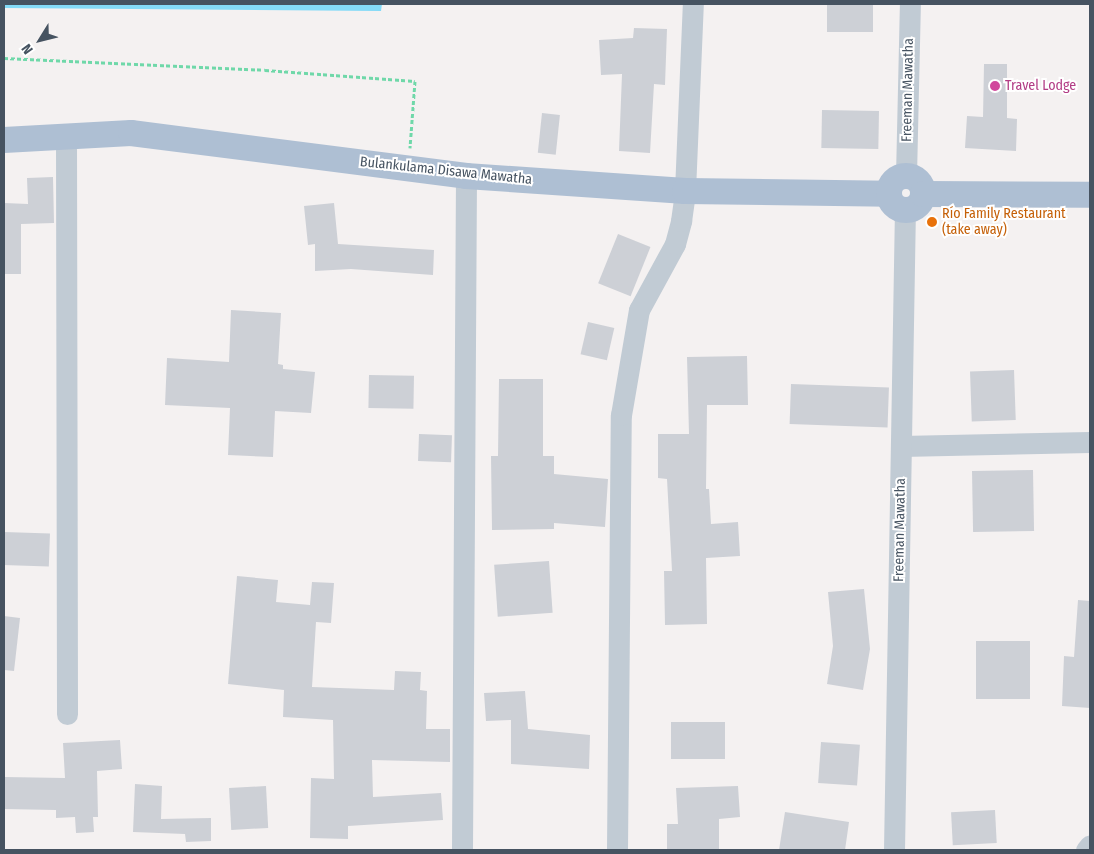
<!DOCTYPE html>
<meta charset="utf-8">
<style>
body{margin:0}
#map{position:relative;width:1094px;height:854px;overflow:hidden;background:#f4f1f1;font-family:"Fira Sans Condensed",sans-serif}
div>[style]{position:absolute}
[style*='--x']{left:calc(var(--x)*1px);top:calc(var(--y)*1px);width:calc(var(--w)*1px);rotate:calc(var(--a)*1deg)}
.water>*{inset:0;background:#84daf7}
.building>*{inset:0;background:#cdd0d6;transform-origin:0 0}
.path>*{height:3px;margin-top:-1.5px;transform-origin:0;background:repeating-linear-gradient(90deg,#6fd8a9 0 4px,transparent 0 6.5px)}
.minor>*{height:21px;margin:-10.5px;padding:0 10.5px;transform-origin:10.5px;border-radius:10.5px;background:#c1cbd4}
.major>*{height:26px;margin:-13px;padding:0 13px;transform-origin:13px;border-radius:13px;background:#aebfd3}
.major>.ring{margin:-13px;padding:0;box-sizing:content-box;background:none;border:26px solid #aebfd3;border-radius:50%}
.dots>*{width:14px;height:14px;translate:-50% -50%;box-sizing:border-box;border:2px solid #fff;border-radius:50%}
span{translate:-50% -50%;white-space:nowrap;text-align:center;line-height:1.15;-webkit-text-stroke:4px #fff;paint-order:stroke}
.hotel-label{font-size:14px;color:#b23c85}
.left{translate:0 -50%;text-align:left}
.street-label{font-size:14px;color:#465361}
.food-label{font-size:14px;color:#c56008}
.frame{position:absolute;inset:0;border:5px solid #465361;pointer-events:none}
.north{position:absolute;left:15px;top:15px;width:50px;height:50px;-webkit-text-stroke:4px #fff;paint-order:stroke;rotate:234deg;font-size:14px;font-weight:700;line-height:20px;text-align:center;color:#465361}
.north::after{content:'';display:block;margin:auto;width:18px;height:22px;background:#465361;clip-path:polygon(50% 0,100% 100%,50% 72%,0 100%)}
</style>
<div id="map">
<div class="water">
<div style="clip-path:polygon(4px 4px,382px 4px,381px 11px,4px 8px)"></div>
</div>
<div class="building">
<div style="left:827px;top:4px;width:46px;height:28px"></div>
<div style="clip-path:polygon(634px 28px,667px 29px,665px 85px,654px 84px,650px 153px,619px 151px,622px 74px,601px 75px,599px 40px,633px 38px)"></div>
<div style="clip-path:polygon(984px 64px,1007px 64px,1007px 118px,1017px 119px,1016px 151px,965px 148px,967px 116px,983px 117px)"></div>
<div style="left:822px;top:110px;width:57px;height:38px;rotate:1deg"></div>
<div style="left:542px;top:113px;width:18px;height:40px;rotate:6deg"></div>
<div style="clip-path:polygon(53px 177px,54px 223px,21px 224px,21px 274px,4px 274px,4px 203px,28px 204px,27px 178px)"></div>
<div style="clip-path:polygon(334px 203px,338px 244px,434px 250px,433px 275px,351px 269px,315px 271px,315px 244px,308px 245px,304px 206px)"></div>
<div style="left:618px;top:234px;width:35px;height:53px;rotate:22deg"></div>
<div style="clip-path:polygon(231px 310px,281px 313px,278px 364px,283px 365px,283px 369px,315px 372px,311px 413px,275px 411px,273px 457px,228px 455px,230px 408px,165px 405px,167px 358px,229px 362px)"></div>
<div style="left:588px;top:322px;width:27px;height:33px;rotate:13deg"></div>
<div style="clip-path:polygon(747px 356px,748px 405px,707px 405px,706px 489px,709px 489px,711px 524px,738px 522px,740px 556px,706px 558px,707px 624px,665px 625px,664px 571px,672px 571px,667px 479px,658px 478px,658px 434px,689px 434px,687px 357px)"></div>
<div style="left:1014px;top:370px;width:50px;height:44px;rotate:88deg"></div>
<div style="left:369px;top:375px;width:45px;height:33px;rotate:1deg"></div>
<div style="clip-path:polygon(499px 379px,543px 379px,543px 456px,554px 456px,554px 474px,608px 479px,605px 527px,554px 523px,554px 529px,492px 530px,491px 456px,498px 456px)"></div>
<div style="left:791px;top:384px;width:98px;height:40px;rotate:2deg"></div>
<div style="left:419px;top:434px;width:33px;height:27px;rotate:2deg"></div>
<div style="left:1033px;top:470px;width:61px;height:61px;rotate:89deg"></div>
<div style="left:4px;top:532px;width:46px;height:33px;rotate:2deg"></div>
<div style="left:549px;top:561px;width:52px;height:55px;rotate:86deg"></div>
<div style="clip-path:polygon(237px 576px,278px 580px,276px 602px,310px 605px,312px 582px,334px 583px,331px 623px,316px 622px,312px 687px,394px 690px,395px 671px,421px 672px,420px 690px,427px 691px,426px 729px,450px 729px,450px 762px,372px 760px,373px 797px,441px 793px,443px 820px,348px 826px,348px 839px,310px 838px,311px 778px,334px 779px,333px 720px,283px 717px,284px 690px,228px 684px)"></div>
<div style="clip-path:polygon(864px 589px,870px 649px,863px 690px,827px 684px,833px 646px,828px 592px)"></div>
<div style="clip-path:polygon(1078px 600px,1090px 601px,1090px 708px,1062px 706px,1064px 656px,1074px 657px)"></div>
<div style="clip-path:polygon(4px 616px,20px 618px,14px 671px,4px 670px)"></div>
<div style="left:976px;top:641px;width:54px;height:58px"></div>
<div style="clip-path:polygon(525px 691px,528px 729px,590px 735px,589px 769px,511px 764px,511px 720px,486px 721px,484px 693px)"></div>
<div style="left:671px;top:722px;width:54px;height:37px"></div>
<div style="clip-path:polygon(120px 740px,122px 769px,97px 771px,98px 817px,93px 817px,94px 832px,76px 833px,75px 817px,56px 818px,56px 810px,4px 809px,4px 777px,65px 778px,63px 743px)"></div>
<div style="left:821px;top:742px;width:39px;height:41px;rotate:4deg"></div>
<div style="clip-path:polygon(135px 784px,162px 786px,161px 819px,211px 818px,211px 841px,186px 842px,185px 834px,133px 832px)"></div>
<div style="left:266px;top:786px;width:42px;height:37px;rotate:87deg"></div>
<div style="clip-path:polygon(738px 786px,740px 817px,719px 819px,719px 850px,667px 850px,667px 824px,678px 824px,676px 788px)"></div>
<div style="left:995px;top:810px;width:33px;height:44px;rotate:87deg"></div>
<div style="clip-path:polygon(785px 812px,849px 822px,845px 850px,779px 850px)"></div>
</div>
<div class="path">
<div style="--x:4;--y:58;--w:261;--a:2.6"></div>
<div style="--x:265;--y:70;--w:150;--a:4.2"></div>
<div style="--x:415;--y:81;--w:67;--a:94.3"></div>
</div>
<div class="minor">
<div style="--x:66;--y:136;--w:578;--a:89.9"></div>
<div style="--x:906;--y:176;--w:172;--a:-88.7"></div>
<div style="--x:901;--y:446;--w:189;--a:-1.2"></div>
<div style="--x:462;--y:850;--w:674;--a:-89.66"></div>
<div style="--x:617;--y:850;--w:435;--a:-89.5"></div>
<div style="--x:621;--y:415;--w:107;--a:-80.3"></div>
<div style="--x:639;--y:310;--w:75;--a:-61.4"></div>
<div style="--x:675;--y:244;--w:24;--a:-75"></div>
<div style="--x:681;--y:221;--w:30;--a:-82"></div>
<div style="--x:685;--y:191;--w:187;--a:-87.6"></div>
<div style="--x:894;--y:850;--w:640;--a:-89.02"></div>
<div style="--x:1086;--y:850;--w:6;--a:-51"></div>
</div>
<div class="major">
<div style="--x:4;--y:140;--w:127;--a:-3.2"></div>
<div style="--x:131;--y:133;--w:338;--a:7.3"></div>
<div style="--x:466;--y:176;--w:220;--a:3.9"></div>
<div style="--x:685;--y:191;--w:204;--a:0.8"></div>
<div class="ring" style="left:889px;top:176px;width:8px;height:8px"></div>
<div style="--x:923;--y:194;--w:167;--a:0.3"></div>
</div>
<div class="dots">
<div style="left:995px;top:86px;background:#d1479c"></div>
<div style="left:932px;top:222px;background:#e8710a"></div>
</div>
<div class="hotel-label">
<span class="left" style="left:1005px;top:86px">Travel Lodge</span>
</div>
<div class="street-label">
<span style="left:908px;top:90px;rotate:-89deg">Freeman Mawatha</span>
<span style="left:446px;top:171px;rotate:6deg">Bulankulama Disawa Mawatha</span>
<span style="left:900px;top:530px;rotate:-89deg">Freeman Mawatha</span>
</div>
<div class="food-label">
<span class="left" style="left:942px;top:222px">Río Family Restaurant<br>(take away)</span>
</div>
<div class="frame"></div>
<div class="north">N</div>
</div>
